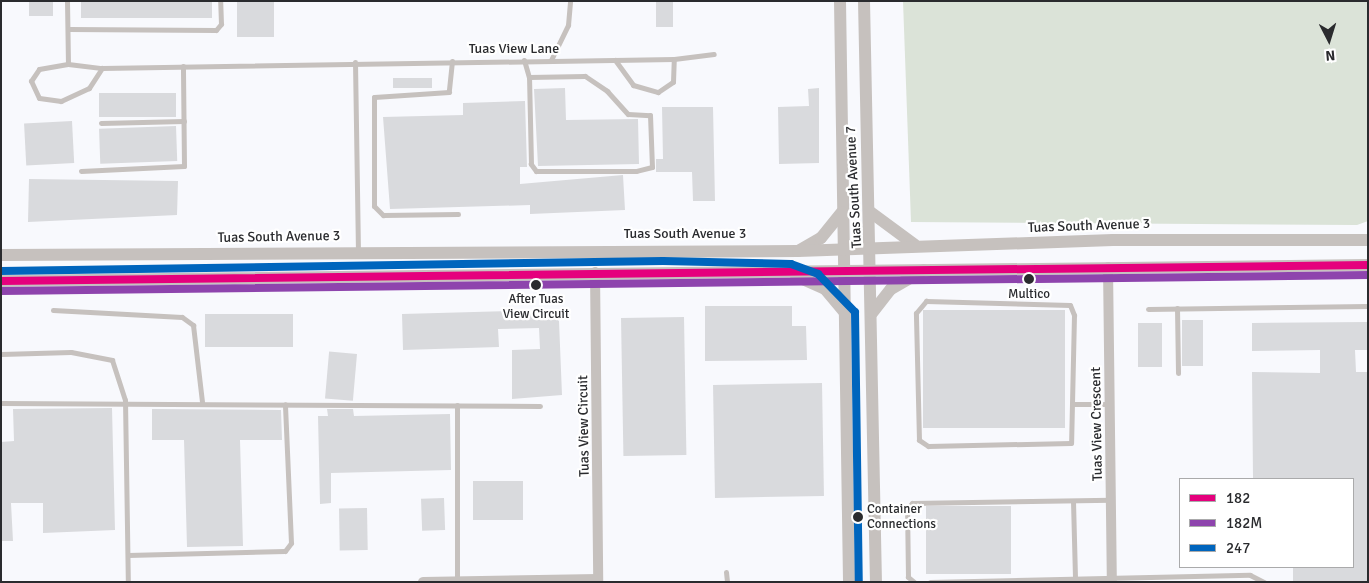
<!DOCTYPE html>
<style>
body{margin:0}
#map{position:relative;width:1369px;height:583px;overflow:hidden;background:#f8f9fd;font-family:Signika,sans-serif}
div>[style]{position:absolute}
[style*='--x']{left:calc(var(--x)*1px);top:calc(var(--y)*1px);width:calc(var(--w)*1px);rotate:calc(var(--a)*1deg)}
.green>*{inset:0;background:#dbe3d8}
.building>*{inset:0;background:#d9dadd;transform-origin:0 0}
.service>*{height:5px;margin:-2.5px;padding:0 2.5px;transform-origin:2.5px;border-radius:2.5px;background:#c6c1be}
.minor>*{height:10px;margin:-5px;padding:0 5px;transform-origin:5px;border-radius:5px;background:#c6c1be}
.tertiary>*{height:12px;margin:-6px;padding:0 6px;transform-origin:6px;border-radius:6px;background:#c6c1be}
.bus-1>*{height:8px;margin:-4px;padding:0 4px;transform-origin:4px;border-radius:4px;background:#e5007d}
.bus-2>*{height:8px;margin:-4px;padding:0 4px;transform-origin:4px;border-radius:4px;background:#8e44ad}
.bus-3>*{height:8px;margin:-4px;padding:0 4px;transform-origin:4px;border-radius:4px;background:#0065bd}
.dots>*{width:14px;height:14px;translate:-50% -50%;box-sizing:border-box;border:2px solid #fff;border-radius:50%}
span{translate:-50% -50%;white-space:nowrap;text-align:center;line-height:1.15;-webkit-text-stroke:4.5px #fff;paint-order:stroke}
.bus-label{font-size:13px;color:#2a2b2e}
.left{translate:0 -50%;text-align:left}
.street-label{font-size:14px;color:#2a2b2e}
.frame{position:absolute;inset:0;border:2px solid #2a2b2e;pointer-events:none}
.legend{position:absolute;left:1179px;top:478px;width:175px;height:90px;box-sizing:border-box;background:#fff;border:1px solid #aaaaab;margin:0;padding:6px 9px;list-style:none;font-size:15px;color:#2a2b2e}
.legend li{display:flex;align-items:center;gap:10px;height:25px}
.legend b{width:25px;border:1px solid #aaaaab}
.north{position:absolute;left:1304px;top:15px;width:50px;height:50px;-webkit-text-stroke:4px #fff;paint-order:stroke;rotate:175deg;font-size:14px;font-weight:700;line-height:20px;text-align:center;color:#2a2b2e}
.north::after{content:'';display:block;margin:auto;width:18px;height:22px;background:#2a2b2e;clip-path:polygon(50% 0,100% 100%,50% 72%,0 100%)}
</style>
<div id="map">
<div class="green">
<div style="clip-path:polygon(903px 1px,1368px 1px,1368px 221px,1357px 225px,911px 222px)"></div>
</div>
<div class="building">
<div style="left:29px;top:1px;width:24px;height:15px"></div>
<div style="left:81px;top:1px;width:131px;height:17px"></div>
<div style="left:237px;top:1px;width:37px;height:36px"></div>
<div style="left:656px;top:1px;width:17px;height:26px"></div>
<div style="left:432px;top:78px;width:10px;height:39px;rotate:90deg"></div>
<div style="clip-path:polygon(565px 88px,566px 120px,638px 119px,639px 164px,538px 166px,534px 89px)"></div>
<div style="clip-path:polygon(819px 88px,819px 163px,779px 164px,778px 107px,809px 106px,808px 89px)"></div>
<div style="left:176px;top:93px;width:24px;height:77px;rotate:90deg"></div>
<div style="clip-path:polygon(525px 101px,527px 167px,520px 167px,520px 184px,623px 175px,625px 210px,530px 214px,530px 205px,390px 209px,383px 117px,463px 115px,463px 103px)"></div>
<div style="clip-path:polygon(662px 107px,713px 107px,715px 201px,693px 201px,692px 172px,656px 172px,656px 159px,663px 159px)"></div>
<div style="left:72px;top:121px;width:42px;height:48px;rotate:87deg"></div>
<div style="left:176px;top:126px;width:35px;height:77px;rotate:88deg"></div>
<div style="clip-path:polygon(29px 179px,178px 181px,177px 215px,28px 222px)"></div>
<div style="clip-path:polygon(705px 306px,792px 306px,792px 326px,806px 326px,807px 360px,705px 361px)"></div>
<div style="clip-path:polygon(544px 310px,559px 321px,562px 395px,512px 399px,512px 350px,540px 349px,539px 328px,498px 329px,499px 347px,403px 350px,402px 314px)"></div>
<div style="left:1065px;top:310px;width:118px;height:142px;rotate:90deg"></div>
<div style="left:205px;top:314px;width:88px;height:33px"></div>
<div style="left:684px;top:317px;width:138px;height:63px;rotate:89deg"></div>
<div style="left:1182px;top:320px;width:21px;height:46px"></div>
<div style="clip-path:polygon(1368px 322px,1368px 350px,1355px 350px,1356px 372px,1368px 372px,1368px 582px,1293px 582px,1293px 567px,1353px 567px,1353px 479px,1253px 479px,1252px 372px,1320px 373px,1320px 350px,1252px 351px,1252px 323px)"></div>
<div style="left:1138px;top:323px;width:24px;height:44px"></div>
<div style="left:357px;top:354px;width:47px;height:28px;rotate:95deg"></div>
<div style="left:822px;top:383px;width:113px;height:109px;rotate:89deg"></div>
<div style="clip-path:polygon(112px 408px,115px 530px,43px 533px,43px 503px,11px 503px,13px 541px,1px 541px,1px 442px,14px 441px,13px 409px)"></div>
<div style="clip-path:polygon(152px 409px,281px 410px,282px 440px,240px 440px,243px 546px,187px 547px,184px 440px,152px 440px)"></div>
<div style="clip-path:polygon(327px 409px,353px 409px,354px 416px,450px 414px,451px 470px,331px 473px,331px 503px,320px 504px,318px 416px,328px 416px)"></div>
<div style="left:523px;top:481px;width:39px;height:50px;rotate:90deg"></div>
<div style="left:444px;top:498px;width:32px;height:23px;rotate:88deg"></div>
<div style="left:1011px;top:506px;width:68px;height:85px;rotate:90deg"></div>
<div style="left:367px;top:508px;width:42px;height:28px;rotate:89deg"></div>
</div>
<div class="service">
<div style="--x:67;--y:1;--w:63;--a:89.1"></div>
<div style="--x:69;--y:29;--w:147;--a:0.4"></div>
<div style="--x:216;--y:30;--w:8;--a:-50"></div>
<div style="--x:221;--y:24;--w:23;--a:-92"></div>
<div style="--x:524;--y:60;--w:18;--a:74"></div>
<div style="--x:529;--y:77;--w:56;--a:-1"></div>
<div style="--x:585;--y:76;--w:27;--a:34"></div>
<div style="--x:607;--y:91;--w:31;--a:48"></div>
<div style="--x:628;--y:114;--w:22;--a:3"></div>
<div style="--x:650;--y:115;--w:52;--a:87.8"></div>
<div style="--x:652;--y:167;--w:16;--a:166"></div>
<div style="--x:636;--y:171;--w:100;--a:180"></div>
<div style="--x:536;--y:171;--w:9;--a:-126"></div>
<div style="--x:531;--y:164;--w:87;--a:-91.3"></div>
<div style="--x:551;--y:60;--w:39;--a:-64"></div>
<div style="--x:568;--y:25;--w:24;--a:-85"></div>
<div style="--x:615;--y:60;--w:31;--a:54"></div>
<div style="--x:633;--y:85;--w:26;--a:16"></div>
<div style="--x:658;--y:92;--w:18;--a:-34"></div>
<div style="--x:673;--y:82;--w:23;--a:-88"></div>
<div style="--x:452;--y:61;--w:31;--a:96"></div>
<div style="--x:449;--y:92;--w:75;--a:176.2"></div>
<div style="--x:374;--y:97;--w:109;--a:90"></div>
<div style="--x:374;--y:206;--w:13;--a:45"></div>
<div style="--x:383;--y:215;--w:75;--a:-0.8"></div>
<div style="--x:355;--y:62;--w:189;--a:89.1"></div>
<div style="--x:102;--y:68;--w:24;--a:123"></div>
<div style="--x:89;--y:88;--w:31;--a:155"></div>
<div style="--x:61;--y:101;--w:22;--a:-172"></div>
<div style="--x:39;--y:98;--w:19;--a:-115"></div>
<div style="--x:31;--y:81;--w:14;--a:-56"></div>
<div style="--x:39;--y:69;--w:29;--a:-10"></div>
<div style="--x:68;--y:64;--w:34;--a:7"></div>
<div style="--x:102;--y:68;--w:572;--a:-0.9"></div>
<div style="--x:674;--y:59;--w:40;--a:-7.1"></div>
<div style="--x:101;--y:123;--w:83;--a:-1.4"></div>
<div style="--x:81;--y:171;--w:103;--a:-2.8"></div>
<div style="--x:184;--y:166;--w:100;--a:-90.6"></div>
<div style="--x:926;--y:301;--w:144;--a:1.6"></div>
<div style="--x:1070;--y:305;--w:11;--a:68"></div>
<div style="--x:1074;--y:315;--w:128;--a:91.3"></div>
<div style="--x:1071;--y:443;--w:143;--a:178.8"></div>
<div style="--x:928;--y:446;--w:11;--a:-146"></div>
<div style="--x:919;--y:440;--w:127;--a:-91.4"></div>
<div style="--x:916;--y:313;--w:16;--a:-50"></div>
<div style="--x:1177;--y:308;--w:65;--a:89.1"></div>
<div style="--x:1148;--y:309;--w:220;--a:-0.8"></div>
<div style="--x:53;--y:310;--w:129;--a:3.1"></div>
<div style="--x:182;--y:317;--w:14;--a:36"></div>
<div style="--x:193;--y:325;--w:78;--a:83.3"></div>
<div style="--x:1;--y:354;--w:70;--a:-1.6"></div>
<div style="--x:71;--y:352;--w:42;--a:11"></div>
<div style="--x:112;--y:360;--w:42;--a:72"></div>
<div style="--x:125;--y:400;--w:182;--a:89.1"></div>
<div style="--x:1;--y:403;--w:539;--a:0.32"></div>
<div style="--x:1073;--y:404;--w:37;--a:0"></div>
<div style="--x:1073;--y:501;--w:79;--a:88.5"></div>
<div style="--x:128;--y:555;--w:157;--a:-1.5"></div>
<div style="--x:285;--y:551;--w:10;--a:-53"></div>
<div style="--x:291;--y:543;--w:139;--a:-92.5"></div>
<div style="--x:726;--y:572;--w:10;--a:84"></div>
<div style="--x:457;--y:581;--w:176;--a:-90"></div>
<div style="--x:914;--y:582;--w:8;--a:-140"></div>
<div style="--x:908;--y:577;--w:68;--a:-90.8"></div>
<div style="--x:907;--y:509;--w:8;--a:-50"></div>
<div style="--x:912;--y:503;--w:199;--a:-0.9"></div>
<div style="--x:930;--y:582;--w:320;--a:-1.3"></div>
<div style="--x:1250;--y:575;--w:16;--a:27"></div>
</div>
<div class="minor">
<div style="--x:1108;--y:267;--w:315;--a:89.3"></div>
<div style="--x:595;--y:272;--w:310;--a:89.4"></div>
<div style="--x:423;--y:582;--w:175;--a:-1"></div>
</div>
<div class="tertiary">
<div style="--x:840;--y:1;--w:581;--a:89.11"></div>
<div style="--x:864;--y:1;--w:581;--a:88.82"></div>
<div style="--x:869;--y:211;--w:57;--a:36.5"></div>
<div style="--x:800;--y:250;--w:24;--a:-30"></div>
<div style="--x:821;--y:238;--w:33;--a:-51"></div>
<div style="--x:1;--y:255;--w:797;--a:-0.29"></div>
<div style="--x:798;--y:251;--w:315;--a:-2"></div>
<div style="--x:1113;--y:240;--w:255;--a:0"></div>
<div style="--x:796;--y:276;--w:32;--a:24"></div>
<div style="--x:825;--y:289;--w:31;--a:50"></div>
<div style="--x:1;--y:281;--w:1367;--a:-0.67"></div>
<div style="--x:872;--y:313;--w:31;--a:-52"></div>
<div style="--x:891;--y:289;--w:38;--a:-30"></div>
</div>
<div class="bus-1">
<div style="--x:1;--y:281;--w:1367;--a:-0.67"></div>
</div>
<div class="bus-2">
<div style="--x:1;--y:291;--w:1367;--a:-0.67"></div>
</div>
<div class="bus-3">
<div style="--x:1;--y:271;--w:662;--a:-0.87"></div>
<div style="--x:663;--y:261;--w:128;--a:1.3"></div>
<div style="--x:791;--y:264;--w:29;--a:20"></div>
<div style="--x:818;--y:274;--w:53;--a:45.8"></div>
<div style="--x:855;--y:312;--w:270;--a:89.2"></div>
</div>
<div class="dots">
<div style="left:1029px;top:279px;background:#2a2b2e"></div>
<div style="left:536px;top:285px;background:#2a2b2e"></div>
<div style="left:858px;top:517px;background:#2a2b2e"></div>
</div>
<div class="bus-label">
<span style="left:1029px;top:294px">Multico</span>
<span style="left:536px;top:307px">After Tuas<br>View Circuit</span>
<span class="left" style="left:867px;top:517px">Container<br>Connections</span>
</div>
<div class="street-label">
<span style="left:514px;top:49px">Tuas View Lane</span>
<span style="left:854px;top:187px;rotate:-93deg">Tuas South Avenue 7</span>
<span style="left:1089px;top:226px;rotate:-2deg">Tuas South Avenue 3</span>
<span style="left:685px;top:234px">Tuas South Avenue 3</span>
<span style="left:279px;top:237px;rotate:-1deg">Tuas South Avenue 3</span>
<span style="left:1097px;top:424px;rotate:-91deg">Tuas View Crescent</span>
<span style="left:584px;top:426px;rotate:-91deg">Tuas View Circuit</span>
</div>
<div class="frame"></div>
<ul class="legend">
<li><b style="height:6px;background:#e5007d"></b>182</li>
<li><b style="height:6px;background:#8e44ad"></b>182M</li>
<li><b style="height:6px;background:#0065bd"></b>247</li>
</ul>
<div class="north">N</div>
</div>
